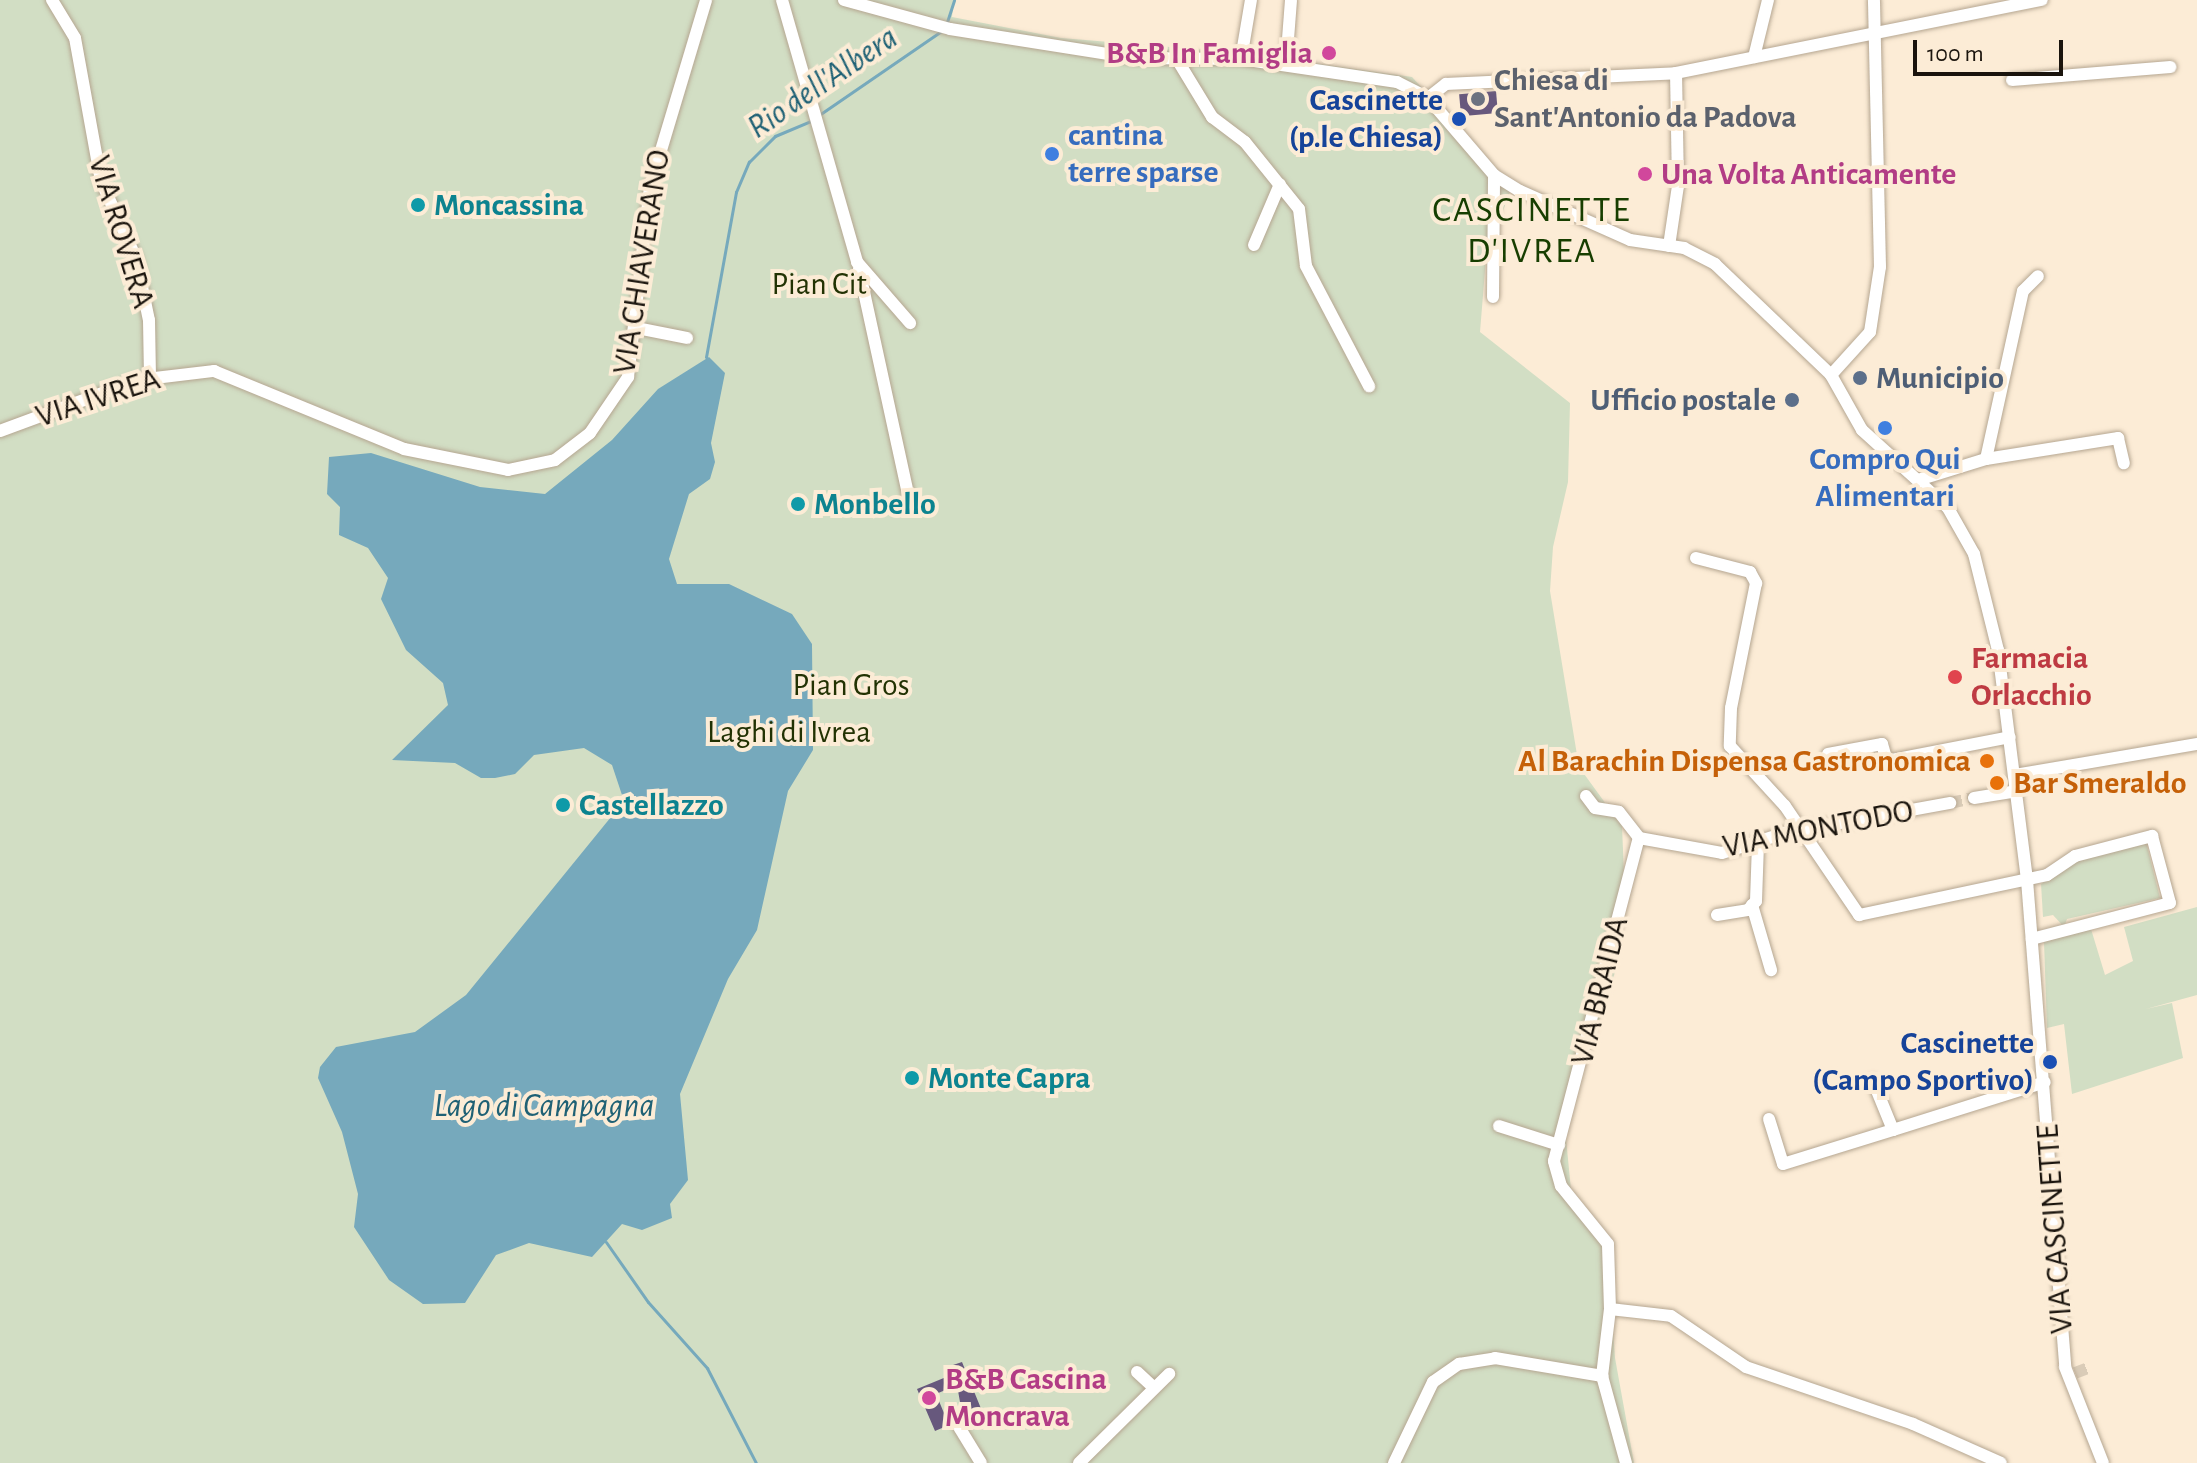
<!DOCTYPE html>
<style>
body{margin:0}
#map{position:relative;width:2197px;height:1463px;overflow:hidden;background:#fcecd6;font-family:"Alegreya Sans",sans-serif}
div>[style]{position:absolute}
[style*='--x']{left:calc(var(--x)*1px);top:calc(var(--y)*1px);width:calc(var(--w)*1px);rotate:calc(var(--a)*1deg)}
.green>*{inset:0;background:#d2dec4}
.water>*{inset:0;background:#76a9bc}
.stream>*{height:3px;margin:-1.5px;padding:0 1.5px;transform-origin:1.5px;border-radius:1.5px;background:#76a9bc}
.building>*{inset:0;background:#67587d;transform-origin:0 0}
.minor-tunnel>*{height:12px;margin-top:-6px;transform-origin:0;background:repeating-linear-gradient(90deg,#daccb8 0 12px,transparent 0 18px)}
.roads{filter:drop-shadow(0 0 2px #b5a691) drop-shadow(0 0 2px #b5a691)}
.minor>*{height:12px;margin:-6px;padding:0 6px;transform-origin:6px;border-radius:6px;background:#fff}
.dots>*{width:22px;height:22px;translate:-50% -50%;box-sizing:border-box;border:4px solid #fcecd6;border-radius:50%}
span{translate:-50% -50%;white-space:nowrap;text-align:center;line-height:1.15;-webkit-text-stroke:8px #fcecd6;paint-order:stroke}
.hotel-label{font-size:32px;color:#b23c85;font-weight:700}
.right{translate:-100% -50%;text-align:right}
.left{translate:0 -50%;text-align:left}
.worship-label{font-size:32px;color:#5b616d;font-weight:700}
.transit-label{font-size:32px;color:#164399;font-weight:700}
.shop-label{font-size:32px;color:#366cbe;font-weight:700}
.culture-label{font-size:32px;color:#0d838f;font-weight:700}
.street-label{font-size:32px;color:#1a140d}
.park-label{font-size:32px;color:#223203}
.service-label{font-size:32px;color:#4e5e75;font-weight:700}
.health-label{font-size:32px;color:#be3a42;font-weight:700}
.food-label{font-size:32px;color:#c56008;font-weight:700}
.water-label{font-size:34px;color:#1f6175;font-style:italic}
.quarter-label{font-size:36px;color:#173e00;letter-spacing:2px}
.scale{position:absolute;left:1913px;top:40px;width:150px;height:36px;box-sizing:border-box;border:4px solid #1a140d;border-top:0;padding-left:10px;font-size:24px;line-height:28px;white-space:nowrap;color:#1a140d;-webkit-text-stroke:6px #fcecd6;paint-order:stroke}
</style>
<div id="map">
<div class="green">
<div style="clip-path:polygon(0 0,954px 0,952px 17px,1061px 38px,1243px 53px,1412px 77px,1512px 186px,1486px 258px,1480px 332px,1570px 403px,1568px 482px,1553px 547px,1550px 591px,1579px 767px,1622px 826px,1625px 899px,1616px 969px,1565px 1128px,1571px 1190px,1607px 1241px,1615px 1358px,1634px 1463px,0 1463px)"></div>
<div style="clip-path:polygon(2146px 842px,2160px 898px,2067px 919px,2064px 927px,2053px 915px,2043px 917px,2041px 884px,2069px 863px)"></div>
<div style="clip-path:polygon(2197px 907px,2197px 995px,2146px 1009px,2172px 1003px,2183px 1058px,2072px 1094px,2064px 1024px,2047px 1028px,2044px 942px,2091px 929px,2105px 975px,2133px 961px,2124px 927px)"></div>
</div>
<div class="water">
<div style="clip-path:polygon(709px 357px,725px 373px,711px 443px,715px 462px,710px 479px,689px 494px,669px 559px,677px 584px,729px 584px,792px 614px,812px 644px,813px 750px,788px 791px,757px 930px,728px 979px,680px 1094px,688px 1180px,670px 1204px,672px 1218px,642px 1230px,622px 1224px,592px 1257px,529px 1243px,496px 1255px,465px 1303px,423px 1304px,389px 1280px,354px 1227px,358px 1194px,342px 1132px,318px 1078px,320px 1067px,336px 1047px,415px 1032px,466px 995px,624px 801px,612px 765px,584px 748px,534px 755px,515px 774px,495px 778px,481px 778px,455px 763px,392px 760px,448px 705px,443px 683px,406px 650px,381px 599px,388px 578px,368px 548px,339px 535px,340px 507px,327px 494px,329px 457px,371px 453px,480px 487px,545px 494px,612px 440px,658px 389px)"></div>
</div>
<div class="stream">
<div style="--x:946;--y:25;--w:26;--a:-72"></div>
<div style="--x:819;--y:115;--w:148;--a:-34.5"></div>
<div style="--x:706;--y:357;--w:168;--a:-79.7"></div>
<div style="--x:736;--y:192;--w:33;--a:-67"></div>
<div style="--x:749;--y:162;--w:37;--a:-45"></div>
<div style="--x:775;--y:136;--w:41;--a:-22.8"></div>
<div style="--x:606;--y:1242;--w:73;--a:55"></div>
<div style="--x:648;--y:1302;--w:89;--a:48.2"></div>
<div style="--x:707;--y:1368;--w:107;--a:62.7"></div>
</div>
<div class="building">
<div style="left:1496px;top:91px;width:22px;height:37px;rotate:85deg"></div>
<div style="clip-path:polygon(962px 1362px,982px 1411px,963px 1419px,957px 1385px,936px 1394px,949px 1425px,935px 1431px,917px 1389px,956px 1373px,953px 1365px)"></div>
</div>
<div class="minor-tunnel">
<div style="--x:1950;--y:803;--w:25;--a:-12"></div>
<div style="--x:2075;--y:1373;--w:14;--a:-21"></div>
</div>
<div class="roads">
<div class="minor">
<div style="--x:52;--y:0;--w:44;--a:58.8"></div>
<div style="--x:75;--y:38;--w:145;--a:79.7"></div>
<div style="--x:101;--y:181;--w:85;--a:65.6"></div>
<div style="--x:136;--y:258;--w:63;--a:78.2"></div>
<div style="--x:149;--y:320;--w:57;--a:89"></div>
<div style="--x:782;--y:0;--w:273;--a:74"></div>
<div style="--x:857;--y:262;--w:81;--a:49"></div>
<div style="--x:844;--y:0;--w:110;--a:15.3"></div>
<div style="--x:950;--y:29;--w:186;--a:9"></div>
<div style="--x:1134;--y:58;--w:107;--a:0.5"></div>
<div style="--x:1241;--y:59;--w:158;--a:8.4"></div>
<div style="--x:1397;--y:82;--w:35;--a:27"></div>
<div style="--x:1428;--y:98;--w:101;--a:49.4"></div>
<div style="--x:1494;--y:175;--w:31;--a:32"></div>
<div style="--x:1520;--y:191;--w:120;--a:24"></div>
<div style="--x:1630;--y:240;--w:55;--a:8.4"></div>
<div style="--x:1684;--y:248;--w:35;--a:27"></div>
<div style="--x:1715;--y:264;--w:161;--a:43.7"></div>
<div style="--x:1831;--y:375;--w:63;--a:60.6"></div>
<div style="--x:1862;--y:430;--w:116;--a:42.2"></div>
<div style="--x:1948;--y:508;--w:53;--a:60.5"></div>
<div style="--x:1974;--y:554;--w:99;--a:76"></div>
<div style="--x:1998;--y:650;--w:232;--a:82.8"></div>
<div style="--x:2027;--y:880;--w:488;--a:85.5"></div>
<div style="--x:2065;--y:1367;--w:103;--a:68.4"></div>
<div style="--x:1754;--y:57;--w:59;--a:-76.2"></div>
<div style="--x:1241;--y:59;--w:60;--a:-80.4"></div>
<div style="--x:1178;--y:61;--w:66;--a:58.7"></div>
<div style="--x:1212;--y:117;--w:41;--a:37.1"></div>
<div style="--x:1245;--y:142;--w:86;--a:51.1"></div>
<div style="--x:1299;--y:209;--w:57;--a:83"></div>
<div style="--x:1306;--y:266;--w:136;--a:62.3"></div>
<div style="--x:1286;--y:65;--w:65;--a:-85.6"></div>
<div style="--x:2012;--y:80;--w:159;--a:-4.7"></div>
<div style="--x:1428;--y:98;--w:23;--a:-38"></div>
<div style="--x:1446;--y:84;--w:230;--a:-2.7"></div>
<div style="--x:1676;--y:73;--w:373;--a:-11.3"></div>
<div style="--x:1254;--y:245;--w:66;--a:-66.9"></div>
<div style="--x:1669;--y:246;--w:61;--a:-81.5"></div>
<div style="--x:1678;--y:186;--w:113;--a:-91"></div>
<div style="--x:859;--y:269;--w:235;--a:77.7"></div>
<div style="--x:1493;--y:297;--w:122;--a:-89.5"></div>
<div style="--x:637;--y:328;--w:51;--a:11.3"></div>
<div style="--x:1831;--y:375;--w:58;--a:-47.8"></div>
<div style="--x:1870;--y:332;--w:66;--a:-81.3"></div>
<div style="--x:1880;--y:267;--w:267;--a:-91.3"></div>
<div style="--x:0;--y:431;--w:147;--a:-20.3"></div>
<div style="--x:138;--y:380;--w:77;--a:-6.8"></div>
<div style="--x:214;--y:371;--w:205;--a:22.3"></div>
<div style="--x:404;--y:449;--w:106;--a:11.4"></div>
<div style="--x:508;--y:470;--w:48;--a:-12"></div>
<div style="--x:555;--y:460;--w:44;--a:-37.6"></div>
<div style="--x:590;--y:433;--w:68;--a:-55.8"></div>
<div style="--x:628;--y:377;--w:191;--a:-83.4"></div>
<div style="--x:650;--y:187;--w:195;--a:-73.3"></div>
<div style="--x:1986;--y:459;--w:134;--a:-9"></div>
<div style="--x:2118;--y:438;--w:26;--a:77"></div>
<div style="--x:1918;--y:480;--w:71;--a:-17.2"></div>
<div style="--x:1986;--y:459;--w:172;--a:-77.6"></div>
<div style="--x:2023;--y:291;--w:21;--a:-45"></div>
<div style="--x:1696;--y:558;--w:56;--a:14.5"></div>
<div style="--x:1750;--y:572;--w:13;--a:61"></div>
<div style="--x:1756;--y:583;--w:127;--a:101.3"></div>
<div style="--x:1731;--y:708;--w:38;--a:92"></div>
<div style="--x:1730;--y:746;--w:81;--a:47.5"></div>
<div style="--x:1785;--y:806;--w:132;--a:55.8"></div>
<div style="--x:1859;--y:915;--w:192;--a:-12"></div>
<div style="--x:2047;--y:875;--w:34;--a:-34"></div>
<div style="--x:2075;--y:856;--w:80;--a:-14.6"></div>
<div style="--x:2152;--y:836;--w:69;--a:75"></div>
<div style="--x:2170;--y:903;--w:143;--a:165.4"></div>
<div style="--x:1828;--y:754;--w:55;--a:-10.5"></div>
<div style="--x:1882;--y:744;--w:18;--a:74"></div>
<div style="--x:1887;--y:761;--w:125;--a:-11"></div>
<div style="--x:2015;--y:775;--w:185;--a:-9.7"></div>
<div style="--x:1586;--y:796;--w:15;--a:53"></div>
<div style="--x:1595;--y:808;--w:24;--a:9"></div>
<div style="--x:1619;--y:812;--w:33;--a:52"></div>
<div style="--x:1974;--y:798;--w:44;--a:-9.2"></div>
<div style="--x:1639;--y:838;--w:84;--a:10.2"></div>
<div style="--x:1722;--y:853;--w:66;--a:-17.6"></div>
<div style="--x:1785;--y:833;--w:168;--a:-10.3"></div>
<div style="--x:1752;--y:905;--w:68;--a:73.7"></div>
<div style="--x:1717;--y:915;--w:31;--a:-9"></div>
<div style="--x:1748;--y:910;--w:12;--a:-48"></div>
<div style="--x:1756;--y:901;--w:58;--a:-88"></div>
<div style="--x:1873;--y:1081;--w:53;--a:67.8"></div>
<div style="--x:1893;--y:1130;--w:159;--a:-17.5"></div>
<div style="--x:1769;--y:1119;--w:47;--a:72.7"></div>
<div style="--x:1783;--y:1164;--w:115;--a:-17.2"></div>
<div style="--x:1499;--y:1126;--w:63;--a:17.6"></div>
<div style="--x:1610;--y:1309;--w:61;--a:6.5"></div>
<div style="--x:1671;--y:1316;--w:91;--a:34.2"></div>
<div style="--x:1746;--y:1367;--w:176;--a:18.8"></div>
<div style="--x:1913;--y:1424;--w:96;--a:23.9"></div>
<div style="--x:1137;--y:1372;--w:23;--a:43"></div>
<div style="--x:959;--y:1427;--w:42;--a:58.6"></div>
<div style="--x:1079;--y:1463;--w:127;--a:-44.7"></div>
<div style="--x:1394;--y:1463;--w:90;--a:-64.3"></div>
<div style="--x:1433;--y:1382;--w:32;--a:-35"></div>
<div style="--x:1459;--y:1364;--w:36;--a:-9"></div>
<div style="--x:1495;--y:1358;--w:109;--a:9.5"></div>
<div style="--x:1626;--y:1463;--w:90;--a:-105.4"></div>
<div style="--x:1602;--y:1376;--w:67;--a:-83.2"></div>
<div style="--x:1610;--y:1309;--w:65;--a:-91.8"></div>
<div style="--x:1608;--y:1244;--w:75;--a:-129"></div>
<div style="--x:1561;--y:1186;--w:26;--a:-106"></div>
<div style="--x:1554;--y:1161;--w:334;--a:-75.3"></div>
</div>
</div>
<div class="dots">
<div style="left:1329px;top:53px;background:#d1479c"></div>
<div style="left:1478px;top:99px;background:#6b7280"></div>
<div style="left:1459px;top:119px;background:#1a4fb4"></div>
<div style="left:1052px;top:154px;background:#3f7fe0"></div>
<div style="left:1645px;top:174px;background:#d1479c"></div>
<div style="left:418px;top:205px;background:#0f9aa8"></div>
<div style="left:1860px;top:378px;background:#5c6f8a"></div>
<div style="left:1792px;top:400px;background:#5c6f8a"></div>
<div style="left:1885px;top:428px;background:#3f7fe0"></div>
<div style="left:798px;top:504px;background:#0f9aa8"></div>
<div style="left:1955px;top:677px;background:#e0444e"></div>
<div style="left:1987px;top:761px;background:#e8710a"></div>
<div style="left:1997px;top:783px;background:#e8710a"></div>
<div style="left:563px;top:805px;background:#0f9aa8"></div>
<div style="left:2050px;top:1062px;background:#1a4fb4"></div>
<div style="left:912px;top:1078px;background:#0f9aa8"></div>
<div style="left:929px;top:1398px;background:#d1479c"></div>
</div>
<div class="hotel-label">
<span class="right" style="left:1313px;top:53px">B&amp;B In Famiglia</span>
<span class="left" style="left:1661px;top:174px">Una Volta Anticamente</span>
<span class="left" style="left:945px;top:1398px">B&amp;B Cascina<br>Moncrava</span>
</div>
<div class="worship-label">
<span class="left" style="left:1494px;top:99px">Chiesa di<br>Sant'Antonio da Padova</span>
</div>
<div class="transit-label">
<span class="right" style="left:1443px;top:119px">Cascinette<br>(p.le Chiesa)</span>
<span class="right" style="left:2034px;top:1062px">Cascinette<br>(Campo Sportivo)</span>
</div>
<div class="shop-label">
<span class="left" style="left:1068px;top:154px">cantina<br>terre sparse</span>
<span style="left:1885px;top:478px">Compro Qui<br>Alimentari</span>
</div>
<div class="culture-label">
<span class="left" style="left:434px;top:205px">Moncassina</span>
<span class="left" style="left:814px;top:504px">Monbello</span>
<span class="left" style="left:579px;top:805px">Castellazzo</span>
<span class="left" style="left:928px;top:1078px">Monte Capra</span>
</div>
<div class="street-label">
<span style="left:121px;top:232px;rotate:73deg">VIA ROVERA</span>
<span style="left:642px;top:262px;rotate:-81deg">VIA CHIAVERANO</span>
<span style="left:98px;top:398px;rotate:-18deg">VIA IVREA</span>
<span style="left:1818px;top:829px;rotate:-11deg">VIA MONTODO</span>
<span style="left:1600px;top:991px;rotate:-76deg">VIA BRAIDA</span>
<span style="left:2055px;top:1229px;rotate:-94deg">VIA CASCINETTE</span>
</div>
<div class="park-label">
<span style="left:819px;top:284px">Pian Cit</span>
<span style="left:851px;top:685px">Pian Gros</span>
<span style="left:789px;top:732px">Laghi di Ivrea</span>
</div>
<div class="service-label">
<span class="left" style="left:1876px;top:378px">Municipio</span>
<span class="right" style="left:1776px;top:400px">Ufficio postale</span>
</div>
<div class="health-label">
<span class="left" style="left:1971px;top:677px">Farmacia<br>Orlacchio</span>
</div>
<div class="food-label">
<span class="right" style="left:1971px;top:761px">Al Barachin Dispensa Gastronomica</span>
<span class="left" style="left:2013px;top:783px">Bar Smeraldo</span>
</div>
<div class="water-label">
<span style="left:823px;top:83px;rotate:-34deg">Rio dell'Albera</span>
<span style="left:544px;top:1107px">Lago di Campagna</span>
</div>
<div class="quarter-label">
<span style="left:1532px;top:231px">CASCINETTE<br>D'IVREA</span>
</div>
<div class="scale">100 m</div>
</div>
